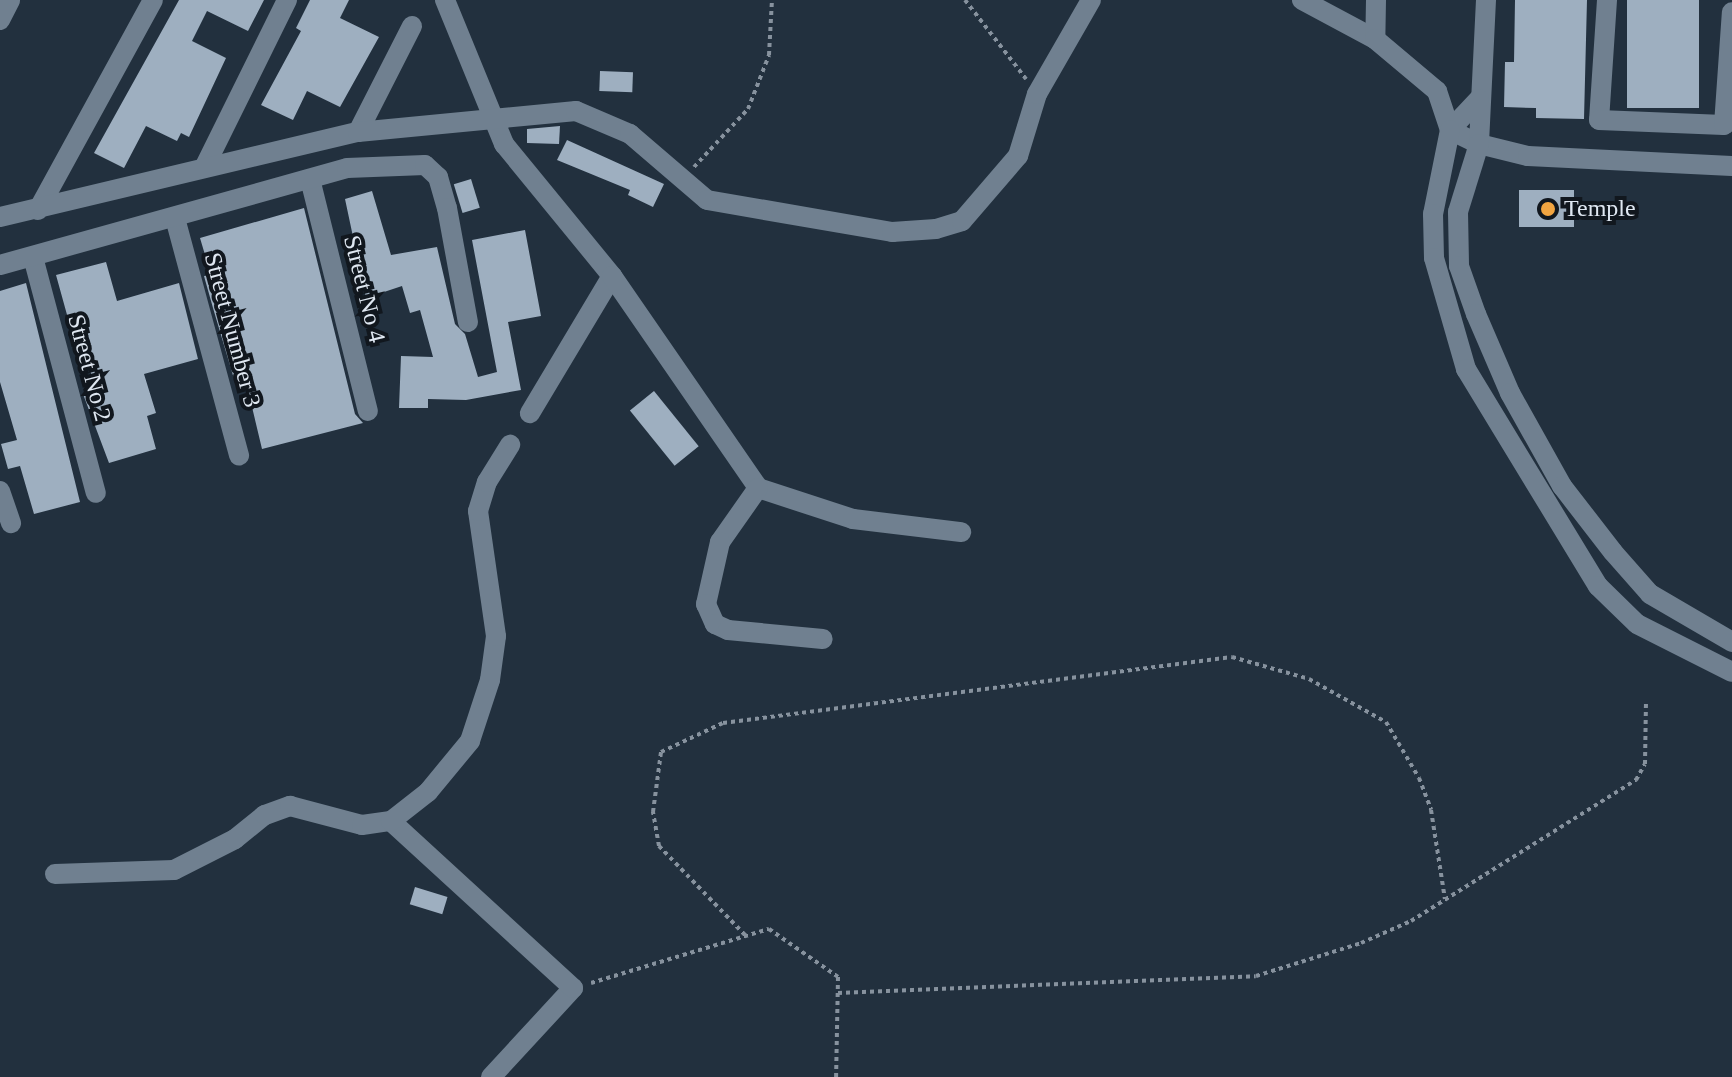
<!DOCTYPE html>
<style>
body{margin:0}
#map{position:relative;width:1732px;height:1077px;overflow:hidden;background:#22303e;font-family:Georgia,serif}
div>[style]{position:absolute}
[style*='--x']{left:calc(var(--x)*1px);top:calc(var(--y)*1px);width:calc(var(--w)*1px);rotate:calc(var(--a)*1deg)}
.building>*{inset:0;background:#9eafc0;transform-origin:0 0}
.path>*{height:4px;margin-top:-2px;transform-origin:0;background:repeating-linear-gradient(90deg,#87929e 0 4px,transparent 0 8px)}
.street>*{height:20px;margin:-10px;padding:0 10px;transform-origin:10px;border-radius:10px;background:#708090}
.secondary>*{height:20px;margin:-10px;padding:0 10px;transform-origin:10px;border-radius:10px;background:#708090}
.dots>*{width:22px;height:22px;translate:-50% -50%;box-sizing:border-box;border:4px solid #11171e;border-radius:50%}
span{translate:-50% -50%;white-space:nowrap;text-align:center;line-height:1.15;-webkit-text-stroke:8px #11171e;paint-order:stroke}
.poi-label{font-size:24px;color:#dfe7f1}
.left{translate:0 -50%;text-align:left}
.street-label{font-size:24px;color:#dfe7f1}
</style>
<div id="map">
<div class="building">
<div style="clip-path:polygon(179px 0,264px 0,248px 31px,207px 11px,192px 41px,226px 58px,189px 137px,181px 133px,177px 141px,146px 126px,124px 168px,94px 153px)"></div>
<div style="clip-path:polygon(310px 0,349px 0,340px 18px,379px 37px,340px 107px,307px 91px,293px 120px,261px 105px,301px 31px,296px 28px)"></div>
<div style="clip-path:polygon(1515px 0,1587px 0,1584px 119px,1536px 118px,1536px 108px,1504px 107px,1505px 62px,1514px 62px)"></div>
<div style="left:1627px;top:0;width:72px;height:108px"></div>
<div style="left:600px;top:71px;width:33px;height:20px;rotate:2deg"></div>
<div style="clip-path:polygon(560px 126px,559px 144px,527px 143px,527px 129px)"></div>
<div style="clip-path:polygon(567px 140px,664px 184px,653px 207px,628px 195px,630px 190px,557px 160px)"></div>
<div style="left:471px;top:179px;width:30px;height:18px;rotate:73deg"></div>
<div style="left:1574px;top:190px;width:37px;height:55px;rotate:90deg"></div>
<div style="clip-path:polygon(372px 191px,391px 255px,437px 247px,455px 324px,465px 334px,478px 377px,497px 372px,472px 240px,525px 230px,541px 316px,508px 322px,521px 390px,466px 400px,428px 399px,428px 408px,399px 408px,401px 356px,433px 357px,420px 310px,410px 313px,402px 286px,366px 298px,345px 199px)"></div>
<div style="clip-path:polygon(304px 208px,355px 414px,363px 423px,262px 449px,247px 386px,237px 389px,213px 308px,204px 276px,211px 275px,200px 238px)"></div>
<div style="clip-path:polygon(106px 262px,117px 301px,179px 283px,198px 359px,144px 374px,156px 413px,147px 416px,156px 449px,109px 463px,83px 394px,96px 391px,84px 349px,77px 351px,56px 275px)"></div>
<div style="clip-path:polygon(26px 283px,80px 502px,34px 514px,20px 466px,8px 469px,1px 444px,17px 440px,0 382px,0 291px)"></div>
<div style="left:654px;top:391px;width:71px;height:31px;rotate:51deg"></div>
<div style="left:415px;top:887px;width:34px;height:18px;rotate:17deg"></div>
</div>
<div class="path">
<div style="--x:965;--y:0;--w:100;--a:52.3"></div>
<div style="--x:694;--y:167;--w:79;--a:-47"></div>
<div style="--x:748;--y:109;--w:58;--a:-68.7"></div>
<div style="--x:769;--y:55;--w:55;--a:-86.9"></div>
<div style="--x:745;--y:935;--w:124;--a:-134"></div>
<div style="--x:659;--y:846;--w:35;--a:-100"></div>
<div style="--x:653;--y:812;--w:61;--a:-82.4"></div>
<div style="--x:661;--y:752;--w:68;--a:-25.1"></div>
<div style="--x:723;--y:723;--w:513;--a:-7.39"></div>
<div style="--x:1232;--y:657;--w:80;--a:15.9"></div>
<div style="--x:1309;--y:679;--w:88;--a:29.2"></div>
<div style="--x:1386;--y:722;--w:65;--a:59.5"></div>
<div style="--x:1419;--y:778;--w:34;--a:69"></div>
<div style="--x:1431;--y:810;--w:90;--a:81.1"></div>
<div style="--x:591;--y:983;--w:186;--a:-16.9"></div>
<div style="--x:769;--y:929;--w:84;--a:34.8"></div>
<div style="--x:838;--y:977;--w:100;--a:91.1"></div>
<div style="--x:838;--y:993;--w:418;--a:-2.3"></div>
<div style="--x:1256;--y:976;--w:110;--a:-17.4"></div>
<div style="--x:1361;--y:943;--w:55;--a:-23.7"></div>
<div style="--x:1411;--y:921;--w:266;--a:-32.1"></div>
<div style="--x:1636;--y:780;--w:18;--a:-61"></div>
<div style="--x:1645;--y:764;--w:61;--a:-89.1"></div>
</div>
<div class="street">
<div style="--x:445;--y:0;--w:156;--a:67.7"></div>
<div style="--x:504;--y:144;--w:171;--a:50.7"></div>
<div style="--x:612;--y:276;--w:160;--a:120.9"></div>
<div style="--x:1302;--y:0;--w:83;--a:28.1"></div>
<div style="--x:1607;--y:0;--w:120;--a:93.8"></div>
<div style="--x:1599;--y:120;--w:125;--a:2.3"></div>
<div style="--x:1724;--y:125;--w:113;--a:-86"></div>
<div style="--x:0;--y:20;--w:22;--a:-63"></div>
<div style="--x:358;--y:132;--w:119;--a:-63"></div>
<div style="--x:1479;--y:144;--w:50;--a:13.8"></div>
<div style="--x:1528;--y:156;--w:204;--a:2.8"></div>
<div style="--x:205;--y:166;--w:185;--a:-63.7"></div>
<div style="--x:310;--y:179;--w:239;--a:76"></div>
<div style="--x:38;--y:210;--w:239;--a:-61.3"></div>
<div style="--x:0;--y:217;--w:368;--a:-13.4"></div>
<div style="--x:358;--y:132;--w:219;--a:-5.5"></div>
<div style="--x:576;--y:111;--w:59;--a:23.1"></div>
<div style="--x:630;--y:134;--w:101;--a:40.6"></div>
<div style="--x:707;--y:200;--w:188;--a:9.8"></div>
<div style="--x:892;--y:232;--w:44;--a:-3.9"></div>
<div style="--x:936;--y:229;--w:27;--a:-17"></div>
<div style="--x:962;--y:221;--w:86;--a:-49.3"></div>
<div style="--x:1018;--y:156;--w:65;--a:-73"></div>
<div style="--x:1037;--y:94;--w:108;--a:-60.1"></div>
<div style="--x:175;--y:218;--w:246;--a:74.9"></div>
<div style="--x:33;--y:257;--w:244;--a:75.1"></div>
<div style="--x:0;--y:265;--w:360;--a:-15.6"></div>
<div style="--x:347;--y:168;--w:78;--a:-2.2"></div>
<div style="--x:425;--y:165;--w:18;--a:43"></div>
<div style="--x:438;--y:177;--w:32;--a:74"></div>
<div style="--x:447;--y:208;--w:116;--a:79.6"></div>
<div style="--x:612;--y:276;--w:257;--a:55.4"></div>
<div style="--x:758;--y:488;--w:100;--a:18.1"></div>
<div style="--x:853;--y:519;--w:109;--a:6.9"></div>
<div style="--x:758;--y:488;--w:66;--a:125.1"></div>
<div style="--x:720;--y:542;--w:64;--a:102.7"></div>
<div style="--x:706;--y:604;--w:22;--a:66"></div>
<div style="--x:715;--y:624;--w:14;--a:25"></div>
<div style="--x:728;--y:630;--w:95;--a:5.4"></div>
<div style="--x:0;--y:491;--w:34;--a:71"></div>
<div style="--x:55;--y:874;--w:119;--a:-1.9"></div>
<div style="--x:174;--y:870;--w:68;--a:-26.9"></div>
<div style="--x:235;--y:839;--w:38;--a:-39"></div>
<div style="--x:265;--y:815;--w:27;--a:-20"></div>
<div style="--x:290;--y:806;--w:74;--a:14.8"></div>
<div style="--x:362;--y:825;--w:29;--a:-8"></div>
<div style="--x:491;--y:1077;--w:121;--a:-47.3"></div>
<div style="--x:573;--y:988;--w:247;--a:-137.5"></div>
<div style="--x:391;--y:821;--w:47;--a:-38.1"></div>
<div style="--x:428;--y:792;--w:66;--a:-50.5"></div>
<div style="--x:470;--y:741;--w:64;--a:-71.8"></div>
<div style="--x:490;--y:680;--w:44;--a:-82.2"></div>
<div style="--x:496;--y:636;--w:126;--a:-98.2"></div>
<div style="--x:478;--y:511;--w:30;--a:-73"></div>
<div style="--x:487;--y:482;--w:44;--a:-58.1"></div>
</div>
<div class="secondary">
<div style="--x:1376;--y:0;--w:39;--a:91"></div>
<div style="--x:1375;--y:39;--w:81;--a:40"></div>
<div style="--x:1437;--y:91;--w:41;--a:71.6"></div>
<div style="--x:1450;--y:130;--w:32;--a:26"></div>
<div style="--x:1486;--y:0;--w:144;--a:92.8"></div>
<div style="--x:1479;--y:144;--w:71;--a:107.2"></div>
<div style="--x:1458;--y:212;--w:54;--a:88.9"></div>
<div style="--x:1459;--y:266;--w:51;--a:70.5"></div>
<div style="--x:1476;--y:314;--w:86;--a:66.7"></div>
<div style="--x:1510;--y:393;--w:107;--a:60.8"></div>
<div style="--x:1562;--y:486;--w:83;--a:52.3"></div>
<div style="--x:1613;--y:552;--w:56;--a:48.6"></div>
<div style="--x:1650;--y:594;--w:95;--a:30.3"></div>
<div style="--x:1479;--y:99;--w:42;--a:133.1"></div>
<div style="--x:1450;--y:130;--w:86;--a:101.4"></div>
<div style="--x:1433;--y:214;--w:44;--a:88.7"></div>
<div style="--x:1434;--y:258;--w:116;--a:73.9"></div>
<div style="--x:1466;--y:369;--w:254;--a:58.7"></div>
<div style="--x:1598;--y:586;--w:54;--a:44.3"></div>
<div style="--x:1637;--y:624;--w:106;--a:26.8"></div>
</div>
<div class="dots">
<div style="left:1548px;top:209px;background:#f2a541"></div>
</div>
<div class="poi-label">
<span class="left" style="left:1564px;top:209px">Temple</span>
</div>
<div class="street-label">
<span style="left:364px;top:289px;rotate:76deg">Street No 4</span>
<span style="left:232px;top:330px;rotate:75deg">Street Number 3</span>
<span style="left:89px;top:368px;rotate:75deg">Street No 2</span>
</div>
</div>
